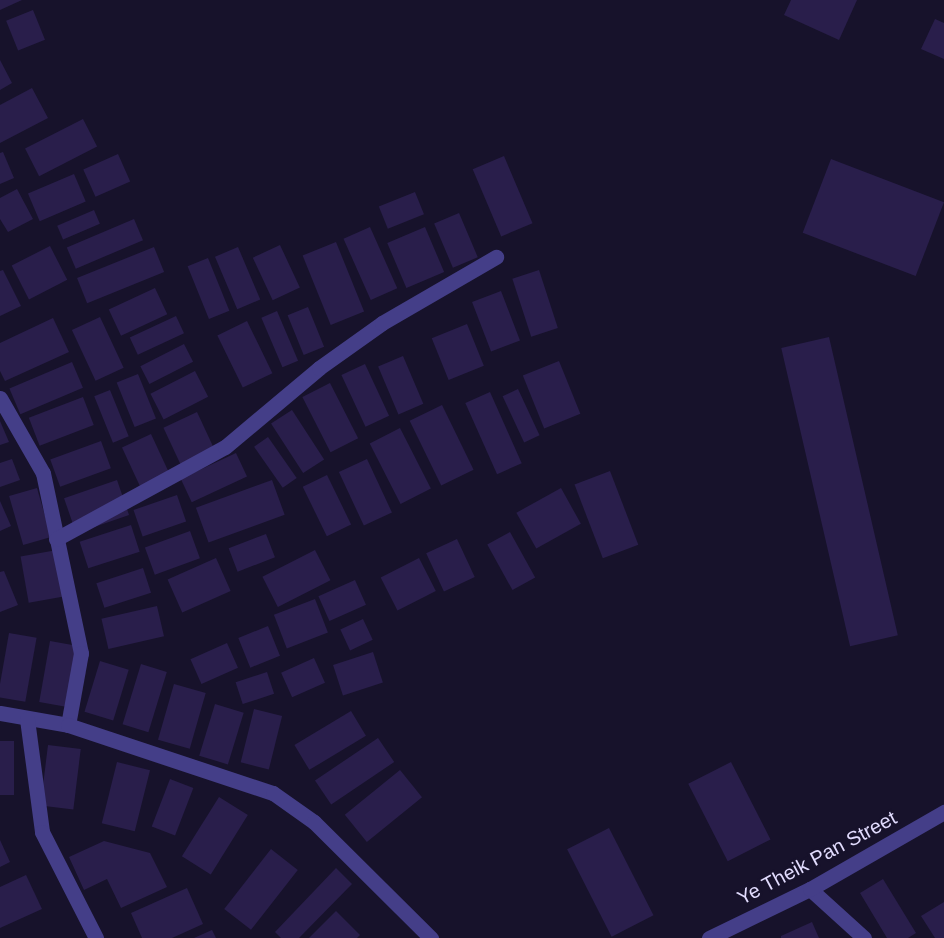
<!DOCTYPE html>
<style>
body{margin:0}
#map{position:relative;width:944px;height:938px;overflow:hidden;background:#17122b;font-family:Arial,sans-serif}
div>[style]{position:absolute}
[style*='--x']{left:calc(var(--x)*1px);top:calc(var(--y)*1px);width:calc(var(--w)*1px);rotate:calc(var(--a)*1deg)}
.building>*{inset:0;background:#291e4b;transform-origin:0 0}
.minor>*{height:15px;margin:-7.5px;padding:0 7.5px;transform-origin:7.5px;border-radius:7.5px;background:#443e88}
span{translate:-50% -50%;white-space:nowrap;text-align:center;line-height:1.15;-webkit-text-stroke:4.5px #17122b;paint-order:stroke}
.street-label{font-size:20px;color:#e2dcfe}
</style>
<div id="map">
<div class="building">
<div style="clip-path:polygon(0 0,22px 0,0 10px)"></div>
<div style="clip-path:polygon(791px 0,857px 0,839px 40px,784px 15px)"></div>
<div style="left:33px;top:10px;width:32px;height:29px;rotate:68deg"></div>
<div style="clip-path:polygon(935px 19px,944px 23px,944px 59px,921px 49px)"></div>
<div style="clip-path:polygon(0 60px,12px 83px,0 90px)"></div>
<div style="clip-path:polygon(32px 88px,48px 118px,0 143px,0 105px)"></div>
<div style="left:83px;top:119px;width:31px;height:65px;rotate:63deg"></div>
<div style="clip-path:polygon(3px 152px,14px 178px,0 184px,0 153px)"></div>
<div style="left:118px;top:154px;width:30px;height:38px;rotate:66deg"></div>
<div style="left:504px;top:156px;width:73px;height:34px;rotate:67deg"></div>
<div style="left:831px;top:159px;width:121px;height:79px;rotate:21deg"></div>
<div style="left:74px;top:174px;width:30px;height:50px;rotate:67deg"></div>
<div style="clip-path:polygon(17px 189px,33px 219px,8px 232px,0 219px,0 198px)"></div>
<div style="left:415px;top:192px;width:24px;height:39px;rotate:68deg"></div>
<div style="left:94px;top:210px;width:15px;height:40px;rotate:67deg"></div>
<div style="left:459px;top:213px;width:48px;height:27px;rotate:67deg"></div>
<div style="left:134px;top:219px;width:23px;height:73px;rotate:67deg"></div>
<div style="left:370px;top:227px;width:67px;height:29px;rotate:66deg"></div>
<div style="left:425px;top:227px;width:49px;height:41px;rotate:67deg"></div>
<div style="left:336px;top:242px;width:75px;height:36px;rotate:68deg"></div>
<div style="left:280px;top:245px;width:47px;height:30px;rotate:65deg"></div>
<div style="left:50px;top:246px;width:38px;height:43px;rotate:63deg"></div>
<div style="left:154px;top:247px;width:27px;height:83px;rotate:68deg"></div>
<div style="left:238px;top:247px;width:57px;height:25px;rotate:67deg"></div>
<div style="left:208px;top:258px;width:57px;height:22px;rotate:68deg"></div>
<div style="clip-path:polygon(3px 270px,21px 306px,0 316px,0 271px)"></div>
<div style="left:539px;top:270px;width:61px;height:28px;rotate:72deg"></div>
<div style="left:155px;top:288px;width:29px;height:51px;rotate:65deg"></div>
<div style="left:501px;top:291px;width:53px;height:31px;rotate:69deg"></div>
<div style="left:308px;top:307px;width:43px;height:22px;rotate:68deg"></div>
<div style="left:277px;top:311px;width:54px;height:17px;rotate:67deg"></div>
<div style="left:176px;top:316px;width:19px;height:51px;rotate:65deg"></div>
<div style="left:100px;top:317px;width:56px;height:31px;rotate:65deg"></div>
<div style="clip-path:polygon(53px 318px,69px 352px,5px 381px,0 371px,0 343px)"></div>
<div style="left:247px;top:321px;width:58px;height:33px;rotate:64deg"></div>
<div style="left:467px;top:324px;width:45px;height:38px;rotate:68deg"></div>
<div style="left:829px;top:337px;width:306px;height:49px;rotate:77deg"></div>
<div style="left:184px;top:344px;width:20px;height:49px;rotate:63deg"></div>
<div style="left:403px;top:356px;width:52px;height:27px;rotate:67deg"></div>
<div style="left:559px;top:361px;width:57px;height:39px;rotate:68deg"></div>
<div style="left:72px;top:362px;width:28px;height:68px;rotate:67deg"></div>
<div style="left:365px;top:364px;width:57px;height:26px;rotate:65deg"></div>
<div style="left:195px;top:371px;width:29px;height:50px;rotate:63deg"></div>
<div style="left:138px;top:374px;width:48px;height:23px;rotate:68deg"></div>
<div style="left:330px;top:383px;width:62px;height:31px;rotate:63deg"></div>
<div style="left:518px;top:389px;width:51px;height:17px;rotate:65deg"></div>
<div style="left:110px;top:390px;width:50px;height:17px;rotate:68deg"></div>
<div style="left:490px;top:392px;width:78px;height:27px;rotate:66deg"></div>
<div style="left:83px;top:397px;width:30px;height:58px;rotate:69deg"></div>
<div style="left:442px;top:405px;width:72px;height:36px;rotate:64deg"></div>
<div style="left:292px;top:410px;width:59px;height:25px;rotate:57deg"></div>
<div style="left:197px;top:412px;width:40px;height:37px;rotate:65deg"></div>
<div style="clip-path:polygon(0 421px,9px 442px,0 445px)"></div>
<div style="left:400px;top:428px;width:68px;height:34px;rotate:63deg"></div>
<div style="left:151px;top:434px;width:44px;height:32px;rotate:65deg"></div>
<div style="left:268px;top:437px;width:50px;height:17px;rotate:55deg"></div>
<div style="left:101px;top:441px;width:29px;height:54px;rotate:70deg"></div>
<div style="left:236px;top:453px;width:26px;height:61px;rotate:65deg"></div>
<div style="clip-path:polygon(12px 459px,20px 480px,0 487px,0 463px)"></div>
<div style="left:367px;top:459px;width:59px;height:31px;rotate:65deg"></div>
<div style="left:610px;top:471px;width:79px;height:38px;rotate:69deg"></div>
<div style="left:327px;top:475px;width:55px;height:27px;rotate:64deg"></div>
<div style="left:117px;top:480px;width:37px;height:56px;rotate:71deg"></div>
<div style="left:272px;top:480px;width:37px;height:81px;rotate:70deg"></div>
<div style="left:37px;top:488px;width:51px;height:29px;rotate:74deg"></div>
<div style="left:561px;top:488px;width:41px;height:51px;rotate:61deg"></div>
<div style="left:177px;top:495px;width:28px;height:46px;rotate:71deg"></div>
<div style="clip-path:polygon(0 501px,11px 526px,0 531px)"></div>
<div style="left:131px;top:525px;width:28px;height:54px;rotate:72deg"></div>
<div style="left:190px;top:531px;width:29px;height:48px;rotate:70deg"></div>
<div style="left:510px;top:532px;width:52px;height:26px;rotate:61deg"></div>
<div style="left:266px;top:534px;width:25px;height:40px;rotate:69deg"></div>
<div style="left:457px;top:539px;width:42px;height:34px;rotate:65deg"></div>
<div style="left:57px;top:550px;width:47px;height:37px;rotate:80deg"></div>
<div style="left:315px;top:550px;width:34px;height:59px;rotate:63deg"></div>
<div style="left:216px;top:558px;width:36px;height:53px;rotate:66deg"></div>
<div style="left:419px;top:558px;width:37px;height:43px;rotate:63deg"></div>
<div style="left:143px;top:568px;width:26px;height:49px;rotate:72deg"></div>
<div style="clip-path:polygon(4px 571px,18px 605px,0 612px,0 572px)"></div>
<div style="left:355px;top:580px;width:27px;height:40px;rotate:66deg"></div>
<div style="left:315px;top:599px;width:36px;height:44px;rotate:69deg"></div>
<div style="left:157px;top:606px;width:31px;height:57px;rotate:77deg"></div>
<div style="left:363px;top:619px;width:23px;height:25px;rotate:65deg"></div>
<div style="left:268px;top:626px;width:32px;height:32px;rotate:68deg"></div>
<div style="left:9px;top:633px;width:28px;height:65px;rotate:10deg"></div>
<div style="left:50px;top:641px;width:27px;height:62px;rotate:10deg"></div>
<div style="left:227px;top:643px;width:27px;height:40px;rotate:66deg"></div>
<div style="left:373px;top:652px;width:32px;height:42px;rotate:72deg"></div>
<div style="left:314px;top:658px;width:27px;height:36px;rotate:66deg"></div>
<div style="left:100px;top:661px;width:30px;height:53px;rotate:17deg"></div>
<div style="left:141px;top:664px;width:27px;height:63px;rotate:17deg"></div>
<div style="left:267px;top:672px;width:23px;height:33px;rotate:72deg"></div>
<div style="left:174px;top:684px;width:33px;height:58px;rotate:16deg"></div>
<div style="left:215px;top:704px;width:30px;height:54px;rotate:17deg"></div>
<div style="left:254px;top:709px;width:29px;height:55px;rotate:14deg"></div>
<div style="left:351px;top:711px;width:29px;height:66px;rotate:59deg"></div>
<div style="left:378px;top:738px;width:29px;height:76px;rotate:56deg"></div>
<div style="left:0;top:741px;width:14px;height:54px"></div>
<div style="left:48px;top:745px;width:33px;height:61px;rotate:7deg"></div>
<div style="left:117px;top:762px;width:34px;height:63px;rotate:14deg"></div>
<div style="left:731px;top:762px;width:87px;height:48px;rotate:63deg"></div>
<div style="left:400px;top:770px;width:35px;height:71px;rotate:51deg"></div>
<div style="left:170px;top:779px;width:25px;height:51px;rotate:21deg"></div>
<div style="left:219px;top:797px;width:34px;height:70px;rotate:32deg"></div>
<div style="left:609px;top:828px;width:98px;height:47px;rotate:63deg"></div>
<div style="clip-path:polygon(0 840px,10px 862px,0 867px)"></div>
<div style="clip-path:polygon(104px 841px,150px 853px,167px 887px,121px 908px,107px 879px,84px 890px,69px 857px)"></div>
<div style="left:271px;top:849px;width:34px;height:76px;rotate:38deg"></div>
<div style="clip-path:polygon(336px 868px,352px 884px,299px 938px,281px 938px,275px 932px)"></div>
<div style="clip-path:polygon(26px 875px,42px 909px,0 928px,0 887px)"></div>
<div style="clip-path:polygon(883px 879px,916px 933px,908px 938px,887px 938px,860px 893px)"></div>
<div style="clip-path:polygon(187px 888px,203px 924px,172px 938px,142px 938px,131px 913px)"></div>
<div style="clip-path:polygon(944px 902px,944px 938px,935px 938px,921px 916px)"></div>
<div style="clip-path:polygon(336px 911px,360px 935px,357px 938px,309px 938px)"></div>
<div style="clip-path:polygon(812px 922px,819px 938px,781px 938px,781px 936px)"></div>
<div style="clip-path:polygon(212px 930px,216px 938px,194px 938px)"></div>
</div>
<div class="minor">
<div style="--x:0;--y:398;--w:86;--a:60.2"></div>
<div style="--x:43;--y:473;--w:184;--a:78.1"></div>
<div style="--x:81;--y:653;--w:73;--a:100.2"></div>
<div style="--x:56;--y:539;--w:192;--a:-28.6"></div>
<div style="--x:225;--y:447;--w:123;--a:-40"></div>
<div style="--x:319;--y:368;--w:77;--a:-35.5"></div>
<div style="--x:382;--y:323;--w:132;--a:-30.1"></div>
<div style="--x:0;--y:713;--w:69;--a:10"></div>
<div style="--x:68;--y:725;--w:216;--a:18.4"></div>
<div style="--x:273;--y:793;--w:50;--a:35.3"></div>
<div style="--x:314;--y:822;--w:165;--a:44.8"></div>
<div style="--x:27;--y:719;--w:114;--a:82.4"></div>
<div style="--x:42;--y:832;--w:119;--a:63"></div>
<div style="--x:810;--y:889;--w:73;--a:42.2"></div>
<div style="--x:709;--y:938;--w:112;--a:-25.9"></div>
<div style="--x:810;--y:889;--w:155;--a:-29.9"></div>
</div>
<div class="street-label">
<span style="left:817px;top:858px;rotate:-28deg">Ye Theik Pan Street</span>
</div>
</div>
